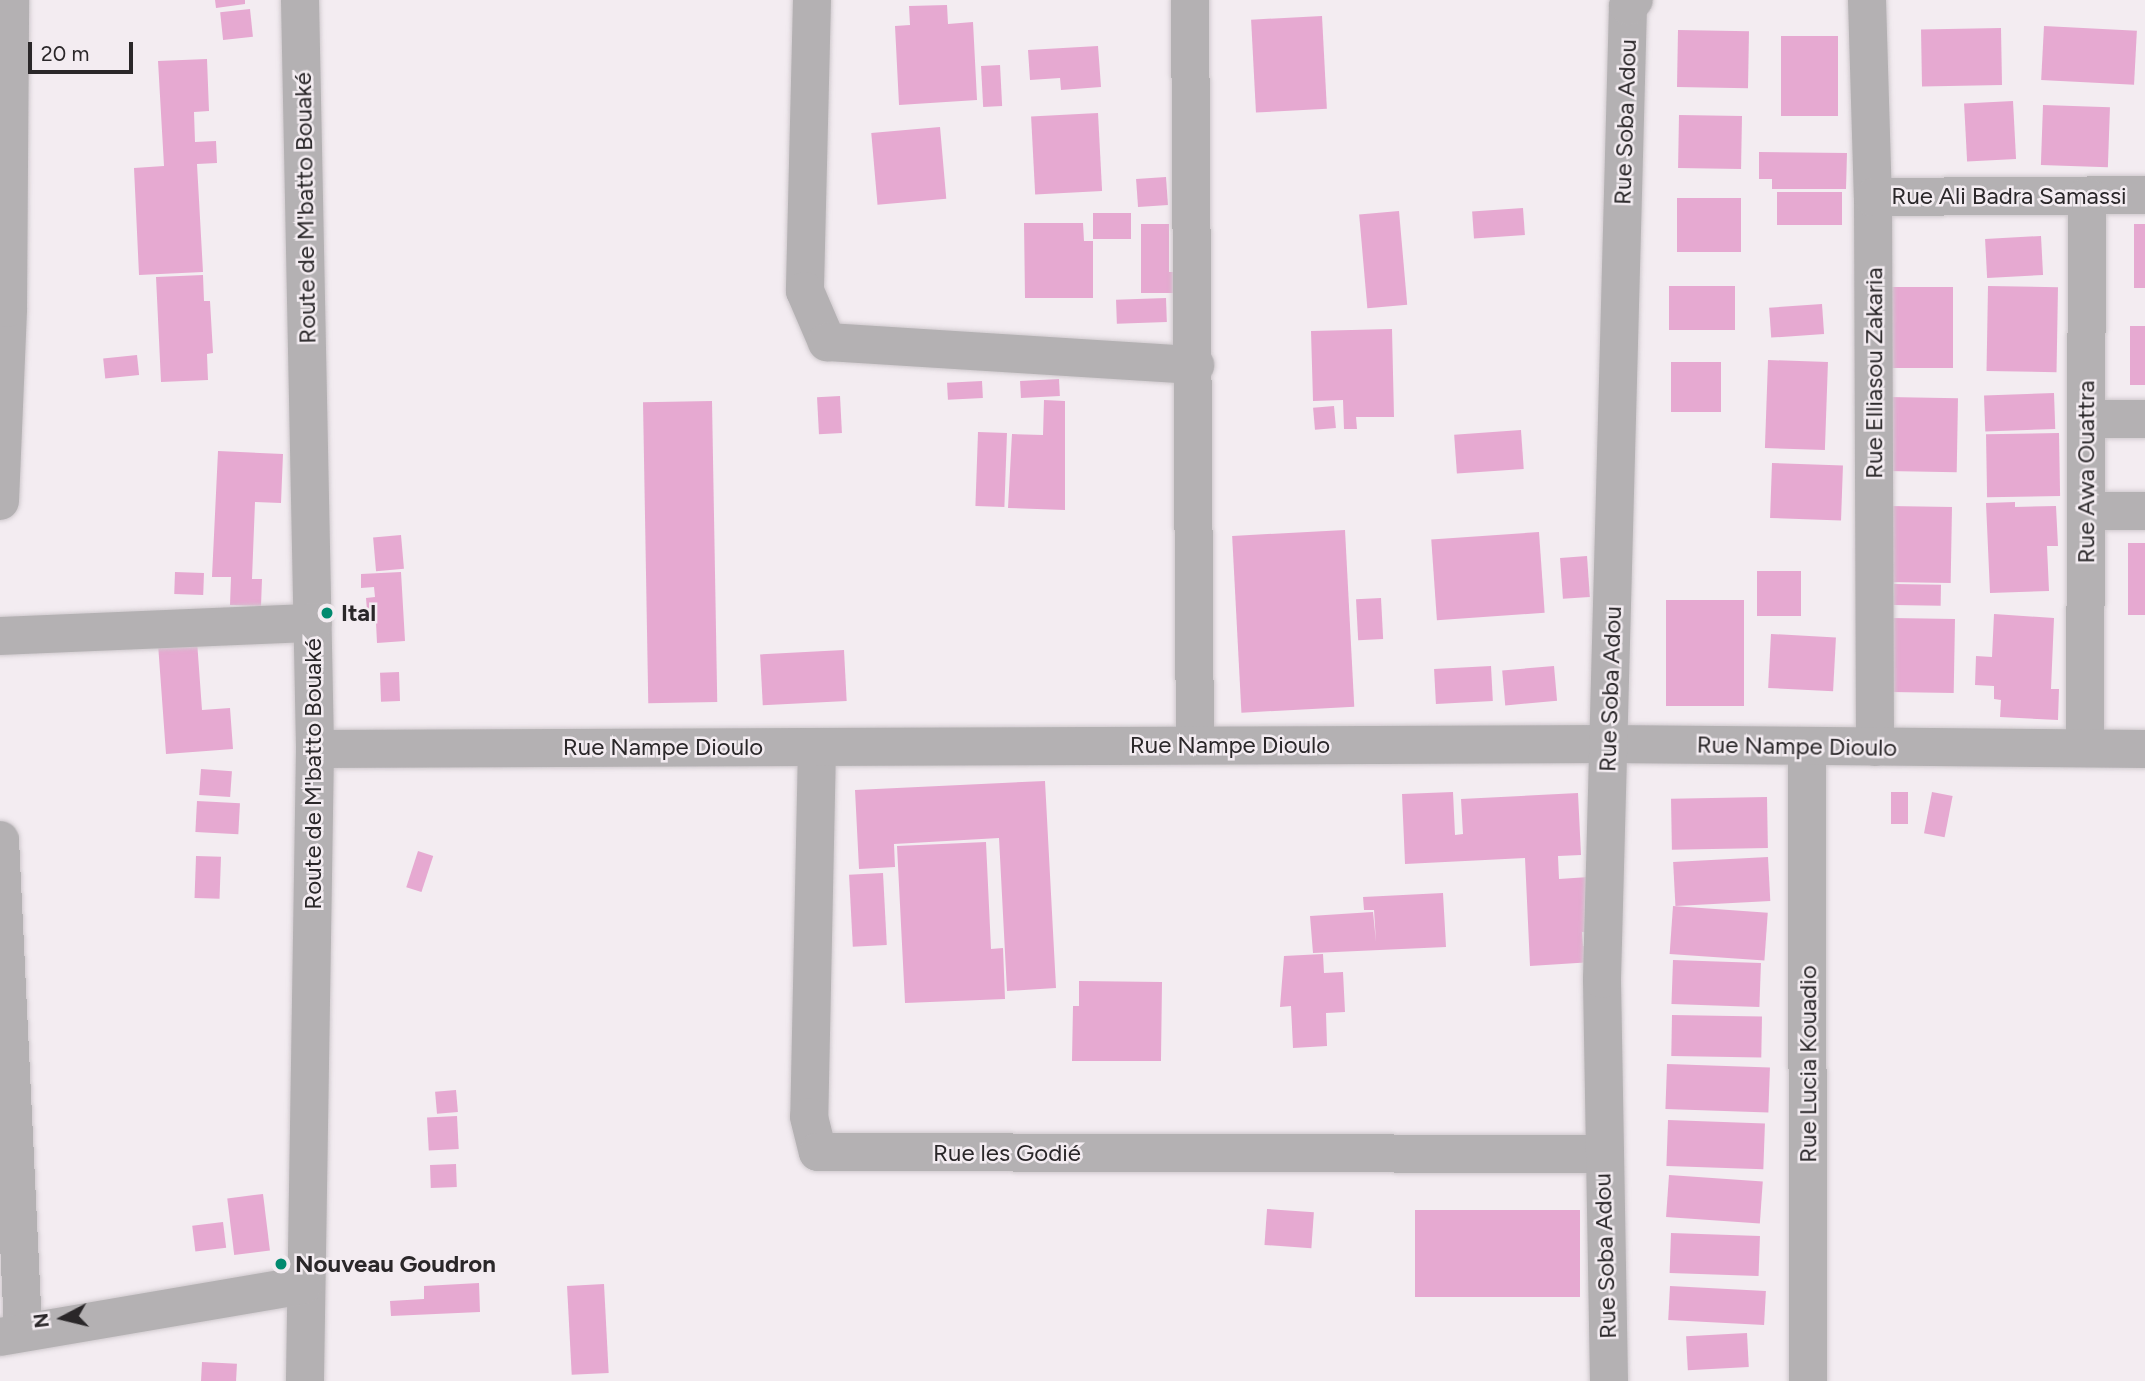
<!DOCTYPE html>
<meta charset="utf-8">
<style>
body{margin:0}
#map{position:relative;width:2145px;height:1381px;overflow:hidden;background:#f3ecf1;font-family:Figtree,sans-serif}
div>[style]{position:absolute}
[style*='--x']{left:calc(var(--x)*1px);top:calc(var(--y)*1px);width:calc(var(--w)*1px);rotate:calc(var(--a)*1deg)}
.building>*{inset:0;background:#e6a9d1;transform-origin:0 0}
.roads{filter:drop-shadow(0 0 2px #cfc9cd) drop-shadow(0 0 2px #cfc9cd)}
.minor>*{height:38px;margin:-19px;padding:0 19px;transform-origin:19px;border-radius:19px;background:#b4b1b3}
.dots>*{width:19px;height:19px;translate:-50% -50%;box-sizing:border-box;border:4px solid #f3ecf1;border-radius:50%}
span{translate:-50% -50%;white-space:nowrap;text-align:center;line-height:1.15;-webkit-text-stroke:5px #f3ecf1;paint-order:stroke}
.street-label{font-size:24px;color:#2a2729}
.poi-label{font-size:24px;color:#2a2729;font-weight:700}
.left{translate:0 -50%;text-align:left}
.north{position:absolute;left:28px;top:1283px;width:70px;height:70px;-webkit-text-stroke:5px #f3ecf1;paint-order:stroke;rotate:263deg;font-size:19px;font-weight:700;line-height:28px;text-align:center;color:#2a2729}
.north::after{content:'';display:block;margin:auto;width:24px;height:32px;background:#2a2729;clip-path:polygon(50% 0,100% 100%,50% 72%,0 100%)}
.scale{position:absolute;left:28px;top:42px;width:105px;height:32px;box-sizing:border-box;border:4px solid #2a2729;border-top:0;padding-left:9px;font-size:21px;line-height:24px;white-space:nowrap;color:#2a2729;-webkit-text-stroke:5px #f3ecf1;paint-order:stroke}
</style>
<div id="map">
<div class="building">
<div style="clip-path:polygon(215px 0,245px 0,245px 4px,216px 8px)"></div>
<div style="clip-path:polygon(947px 5px,948px 24px,973px 22px,977px 100px,899px 105px,895px 26px,910px 25px,909px 6px)"></div>
<div style="left:250px;top:9px;width:28px;height:30px;rotate:84deg"></div>
<div style="left:1322px;top:16px;width:93px;height:71px;rotate:87deg"></div>
<div style="left:2044px;top:26px;width:93px;height:54px;rotate:3deg"></div>
<div style="left:2001px;top:28px;width:57px;height:80px;rotate:89deg"></div>
<div style="left:1678px;top:30px;width:71px;height:57px;rotate:1deg"></div>
<div style="left:1781px;top:36px;width:57px;height:80px"></div>
<div style="clip-path:polygon(1098px 46px,1101px 87px,1061px 90px,1060px 78px,1030px 80px,1028px 50px)"></div>
<div style="clip-path:polygon(207px 59px,209px 111px,194px 112px,195px 142px,216px 141px,217px 163px,197px 164px,203px 272px,139px 275px,134px 168px,164px 166px,158px 61px)"></div>
<div style="left:1000px;top:65px;width:41px;height:19px;rotate:87deg"></div>
<div style="left:2013px;top:101px;width:58px;height:49px;rotate:87deg"></div>
<div style="left:2043px;top:105px;width:67px;height:60px;rotate:2deg"></div>
<div style="left:1098px;top:113px;width:78px;height:67px;rotate:87deg"></div>
<div style="left:1679px;top:115px;width:63px;height:53px;rotate:1deg"></div>
<div style="left:940px;top:127px;width:72px;height:69px;rotate:85deg"></div>
<div style="clip-path:polygon(1759px 152px,1847px 153px,1846px 189px,1772px 189px,1772px 179px,1759px 179px)"></div>
<div style="left:1166px;top:177px;width:28px;height:30px;rotate:86deg"></div>
<div style="left:1777px;top:192px;width:65px;height:33px"></div>
<div style="left:1677px;top:198px;width:64px;height:54px"></div>
<div style="left:1523px;top:208px;width:27px;height:51px;rotate:86deg"></div>
<div style="left:1399px;top:211px;width:94px;height:40px;rotate:85deg"></div>
<div style="left:1093px;top:213px;width:38px;height:26px"></div>
<div style="clip-path:polygon(1024px 223px,1083px 223px,1084px 241px,1093px 241px,1093px 298px,1025px 298px)"></div>
<div style="clip-path:polygon(1141px 224px,1169px 224px,1169px 272px,1180px 272px,1180px 293px,1141px 293px)"></div>
<div style="left:2134px;top:224px;width:11px;height:64px"></div>
<div style="left:2041px;top:236px;width:39px;height:56px;rotate:87deg"></div>
<div style="clip-path:polygon(203px 275px,204px 301px,210px 301px,213px 353px,207px 354px,208px 380px,161px 382px,156px 277px)"></div>
<div style="left:1669px;top:286px;width:66px;height:44px"></div>
<div style="left:1988px;top:286px;width:70px;height:85px;rotate:1deg"></div>
<div style="left:1892px;top:287px;width:61px;height:81px"></div>
<div style="left:1166px;top:298px;width:24px;height:50px;rotate:88deg"></div>
<div style="left:1822px;top:304px;width:30px;height:53px;rotate:86deg"></div>
<div style="left:2130px;top:326px;width:15px;height:59px"></div>
<div style="clip-path:polygon(1392px 329px,1394px 417px,1356px 417px,1357px 429px,1344px 429px,1343px 400px,1313px 401px,1311px 331px)"></div>
<div style="left:137px;top:355px;width:20px;height:34px;rotate:84deg"></div>
<div style="left:1768px;top:360px;width:60px;height:88px;rotate:2deg"></div>
<div style="left:1671px;top:362px;width:50px;height:50px"></div>
<div style="left:1059px;top:379px;width:17px;height:39px;rotate:87deg"></div>
<div style="left:982px;top:381px;width:17px;height:35px;rotate:87deg"></div>
<div style="left:2054px;top:393px;width:36px;height:70px;rotate:88deg"></div>
<div style="left:840px;top:396px;width:37px;height:23px;rotate:87deg"></div>
<div style="left:1888px;top:397px;width:70px;height:74px;rotate:1deg"></div>
<div style="clip-path:polygon(1044px 400px,1065px 401px,1065px 510px,1008px 508px,1012px 434px,1043px 435px)"></div>
<div style="left:712px;top:401px;width:301px;height:69px;rotate:89deg"></div>
<div style="left:1334px;top:406px;width:22px;height:21px;rotate:85deg"></div>
<div style="left:1521px;top:430px;width:39px;height:67px;rotate:86deg"></div>
<div style="left:978px;top:432px;width:29px;height:74px;rotate:2deg"></div>
<div style="left:2059px;top:433px;width:63px;height:73px;rotate:89deg"></div>
<div style="clip-path:polygon(218px 451px,283px 454px,281px 503px,255px 502px,252px 579px,262px 579px,261px 606px,230px 605px,231px 577px,212px 577px)"></div>
<div style="left:1772px;top:463px;width:71px;height:55px;rotate:2deg"></div>
<div style="clip-path:polygon(2015px 502px,2015px 507px,2056px 506px,2058px 546px,2047px 546px,2049px 591px,1990px 593px,1986px 503px)"></div>
<div style="left:1889px;top:506px;width:63px;height:76px;rotate:1deg"></div>
<div style="left:1345px;top:530px;width:177px;height:113px;rotate:87deg"></div>
<div style="left:1539px;top:532px;width:81px;height:108px;rotate:86deg"></div>
<div style="left:401px;top:535px;width:34px;height:28px;rotate:85deg"></div>
<div style="left:2128px;top:543px;width:17px;height:72px"></div>
<div style="left:1587px;top:556px;width:41px;height:27px;rotate:86deg"></div>
<div style="left:1757px;top:571px;width:44px;height:45px"></div>
<div style="left:175px;top:572px;width:29px;height:22px;rotate:2deg"></div>
<div style="clip-path:polygon(401px 572px,405px 641px,377px 643px,376px 623px,368px 623px,366px 598px,375px 597px,374px 587px,361px 588px,361px 574px)"></div>
<div style="left:1894px;top:584px;width:47px;height:21px;rotate:1deg"></div>
<div style="left:1381px;top:598px;width:41px;height:25px;rotate:87deg"></div>
<div style="left:1666px;top:600px;width:78px;height:106px"></div>
<div style="clip-path:polygon(1994px 614px,2054px 618px,2051px 689px,2059px 689px,2058px 720px,2000px 717px,2001px 700px,1994px 699px,1994px 686px,1975px 685px,1976px 656px,1992px 657px)"></div>
<div style="left:1892px;top:618px;width:63px;height:74px;rotate:1deg"></div>
<div style="left:1771px;top:634px;width:65px;height:54px;rotate:3deg"></div>
<div style="clip-path:polygon(197px 641px,202px 710px,230px 708px,233px 749px,166px 754px,158px 644px)"></div>
<div style="left:844px;top:650px;width:51px;height:84px;rotate:87deg"></div>
<div style="left:1491px;top:666px;width:35px;height:57px;rotate:87deg"></div>
<div style="left:1554px;top:666px;width:35px;height:52px;rotate:85deg"></div>
<div style="left:399px;top:672px;width:29px;height:19px;rotate:88deg"></div>
<div style="left:201px;top:769px;width:31px;height:26px;rotate:4deg"></div>
<div style="clip-path:polygon(1045px 781px,1056px 988px,1007px 991px,999px 838px,894px 844px,895px 867px,859px 869px,855px 790px)"></div>
<div style="clip-path:polygon(1453px 792px,1455px 835px,1463px 834px,1461px 799px,1578px 793px,1581px 855px,1558px 856px,1559px 879px,1589px 877px,1592px 932px,1582px 932px,1583px 946px,1592px 946px,1593px 962px,1530px 966px,1525px 858px,1405px 864px,1402px 794px)"></div>
<div style="left:1891px;top:792px;width:17px;height:32px"></div>
<div style="left:1932px;top:792px;width:21px;height:42px;rotate:11deg"></div>
<div style="left:1767px;top:797px;width:51px;height:96px;rotate:89deg"></div>
<div style="left:197px;top:801px;width:43px;height:31px;rotate:3deg"></div>
<div style="clip-path:polygon(986px 842px,991px 949px,1003px 948px,1005px 999px,905px 1003px,897px 846px)"></div>
<div style="left:418px;top:851px;width:16px;height:38px;rotate:18deg"></div>
<div style="left:196px;top:856px;width:25px;height:42px;rotate:2deg"></div>
<div style="left:1768px;top:857px;width:44px;height:95px;rotate:87deg"></div>
<div style="left:883px;top:873px;width:72px;height:34px;rotate:87deg"></div>
<div style="clip-path:polygon(1443px 893px,1446px 947px,1313px 953px,1310px 916px,1373px 912px,1376px 942px,1374px 910px,1364px 910px,1363px 897px)"></div>
<div style="left:1673px;top:906px;width:95px;height:48px;rotate:4deg"></div>
<div style="clip-path:polygon(1323px 954px,1324px 973px,1343px 972px,1345px 1012px,1326px 1013px,1327px 1046px,1293px 1048px,1291px 1006px,1280px 1007px,1284px 956px)"></div>
<div style="left:1673px;top:960px;width:88px;height:44px;rotate:2deg"></div>
<div style="clip-path:polygon(1079px 981px,1162px 982px,1161px 1061px,1072px 1061px,1073px 1006px,1079px 1006px)"></div>
<div style="left:1672px;top:1015px;width:90px;height:41px;rotate:1deg"></div>
<div style="left:1667px;top:1064px;width:103px;height:45px;rotate:2deg"></div>
<div style="left:456px;top:1090px;width:22px;height:21px;rotate:85deg"></div>
<div style="left:457px;top:1116px;width:33px;height:30px;rotate:87deg"></div>
<div style="left:1668px;top:1120px;width:97px;height:46px;rotate:2deg"></div>
<div style="left:456px;top:1164px;width:23px;height:26px;rotate:88deg"></div>
<div style="left:1669px;top:1175px;width:94px;height:42px;rotate:4deg"></div>
<div style="left:263px;top:1194px;width:57px;height:36px;rotate:83deg"></div>
<div style="left:1267px;top:1209px;width:47px;height:36px;rotate:4deg"></div>
<div style="left:1580px;top:1210px;width:87px;height:165px;rotate:90deg"></div>
<div style="left:223px;top:1222px;width:26px;height:31px;rotate:83deg"></div>
<div style="left:1671px;top:1233px;width:89px;height:40px;rotate:2deg"></div>
<div style="clip-path:polygon(479px 1283px,480px 1312px,391px 1316px,390px 1301px,424px 1299px,424px 1286px)"></div>
<div style="left:604px;top:1284px;width:89px;height:37px;rotate:87deg"></div>
<div style="left:1670px;top:1286px;width:96px;height:34px;rotate:3deg"></div>
<div style="left:1747px;top:1333px;width:34px;height:61px;rotate:87deg"></div>
<div style="left:202px;top:1362px;width:35px;height:19px;rotate:3deg"></div>
</div>
<div class="roads">
<div class="minor">
<div style="--x:300;--y:0;--w:749;--a:88.85"></div>
<div style="--x:315;--y:749;--w:632;--a:90.91"></div>
<div style="--x:812;--y:0;--w:291;--a:91.4"></div>
<div style="--x:805;--y:291;--w:56;--a:66.7"></div>
<div style="--x:827;--y:342;--w:369;--a:3.6"></div>
<div style="--x:1190;--y:0;--w:745;--a:89.62"></div>
<div style="--x:1867;--y:0;--w:197;--a:88.3"></div>
<div style="--x:1873;--y:197;--w:550;--a:89.79"></div>
<div style="--x:1873;--y:197;--w:272;--a:-0.4"></div>
<div style="--x:2087;--y:419;--w:58;--a:0"></div>
<div style="--x:0;--y:501;--w:193;--a:-87.6"></div>
<div style="--x:8;--y:308;--w:308;--a:-89.6"></div>
<div style="--x:2086;--y:511;--w:59;--a:0"></div>
<div style="--x:0;--y:636;--w:313;--a:-2.4"></div>
<div style="--x:1807;--y:746;--w:635;--a:89.91"></div>
<div style="--x:817;--y:747;--w:370;--a:91.2"></div>
<div style="--x:809;--y:1117;--w:36;--a:76"></div>
<div style="--x:818;--y:1152;--w:784;--a:0.15"></div>
<div style="--x:2085;--y:748;--w:552;--a:-89.79"></div>
<div style="--x:315;--y:749;--w:1293;--a:-0.22"></div>
<div style="--x:1608;--y:744;--w:537;--a:0.53"></div>
<div style="--x:0;--y:840;--w:493;--a:87.3"></div>
<div style="--x:0;--y:1337;--w:307;--a:-9.7"></div>
<div style="--x:1609;--y:1381;--w:402;--a:-91"></div>
<div style="--x:1602;--y:979;--w:973;--a:-88.47"></div>
<div style="--x:1628;--y:6;--w:8;--a:-45"></div>
</div>
</div>
<div class="dots">
<div style="left:327px;top:613px;background:#018a6f"></div>
<div style="left:281px;top:1264px;background:#018a6f"></div>
</div>
<div class="street-label">
<span style="left:1625px;top:122px;rotate:-88deg">Rue Soba Adou</span>
<span style="left:2009px;top:196px">Rue Ali Badra Samassi</span>
<span style="left:305px;top:208px;rotate:-91deg">Route de M'batto Bouaké</span>
<span style="left:1874px;top:373px;rotate:-90deg">Rue Elliasou Zakaria</span>
<span style="left:2086px;top:472px;rotate:-90deg">Rue Awa Ouattra</span>
<span style="left:1610px;top:689px;rotate:-88deg">Rue Soba Adou</span>
<span style="left:1230px;top:745px">Rue Nampe Dioulo</span>
<span style="left:1797px;top:746px;rotate:1deg">Rue Nampe Dioulo</span>
<span style="left:663px;top:747px">Rue Nampe Dioulo</span>
<span style="left:313px;top:774px;rotate:-90deg">Route de M'batto Bouaké</span>
<span style="left:1808px;top:1064px;rotate:-90deg">Rue Lucia Kouadio</span>
<span style="left:1007px;top:1153px">Rue les Godié</span>
<span style="left:1605px;top:1256px;rotate:-92deg">Rue Soba Adou</span>
</div>
<div class="poi-label">
<span class="left" style="left:341px;top:613px">Ital</span>
<span class="left" style="left:295px;top:1264px">Nouveau Goudron</span>
</div>
<div class="north">N</div>
<div class="scale">20 m</div>
</div>
